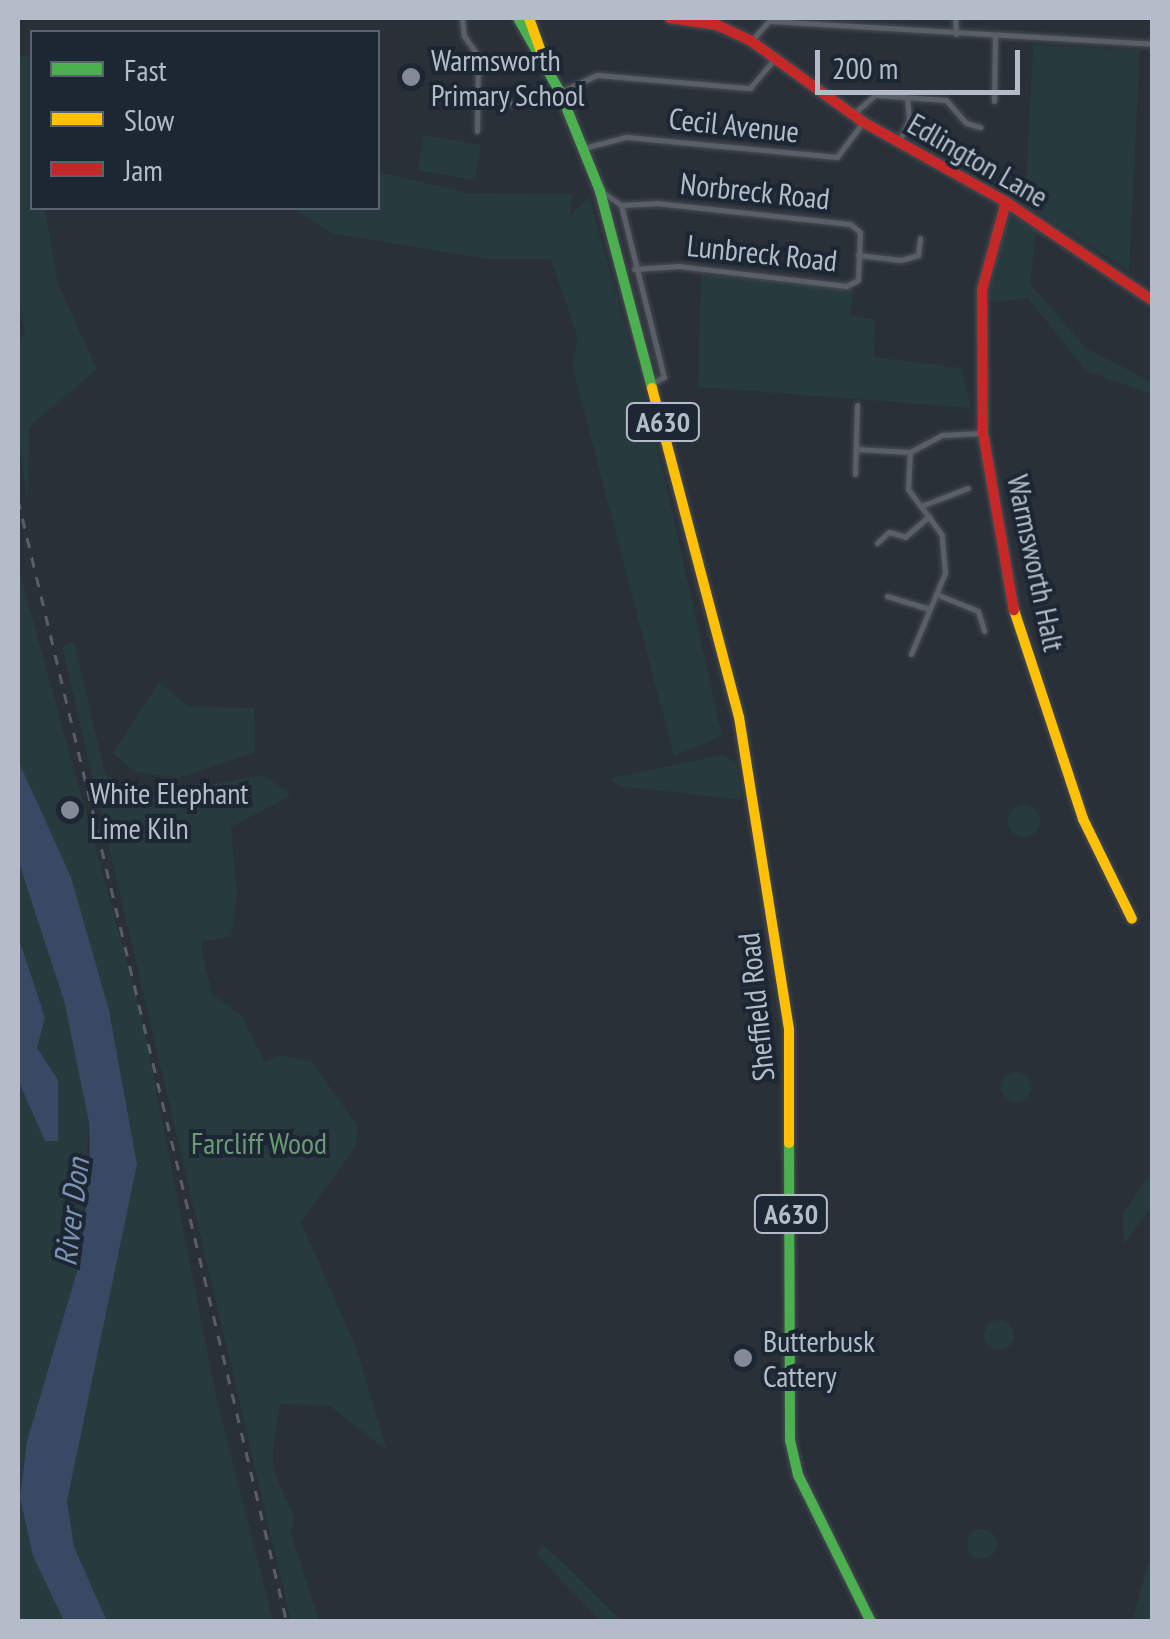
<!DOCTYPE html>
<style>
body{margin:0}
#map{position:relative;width:1170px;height:1639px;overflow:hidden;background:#2a3038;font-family:"PT Sans Narrow",sans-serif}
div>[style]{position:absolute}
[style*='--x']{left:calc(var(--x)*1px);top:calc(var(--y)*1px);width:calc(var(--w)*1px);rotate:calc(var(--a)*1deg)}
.green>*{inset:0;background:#273a3e;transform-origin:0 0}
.round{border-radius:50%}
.water>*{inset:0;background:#384963}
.roads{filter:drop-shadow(0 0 2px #484c53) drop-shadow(0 0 2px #484c53)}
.street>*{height:5px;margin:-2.5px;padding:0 2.5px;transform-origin:2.5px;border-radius:2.5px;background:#5a5e66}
.fast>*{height:10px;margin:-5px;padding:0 5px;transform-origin:5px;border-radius:5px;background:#4caf50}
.slow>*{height:10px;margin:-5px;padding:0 5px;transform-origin:5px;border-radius:5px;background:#ffc107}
.jam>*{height:10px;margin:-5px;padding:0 5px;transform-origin:5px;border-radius:5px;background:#c62828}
.rail>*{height:2.5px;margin-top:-1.25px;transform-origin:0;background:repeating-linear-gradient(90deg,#595d64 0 10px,transparent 0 20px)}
.dots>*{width:28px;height:28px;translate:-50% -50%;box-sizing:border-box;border:5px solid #1d2633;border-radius:50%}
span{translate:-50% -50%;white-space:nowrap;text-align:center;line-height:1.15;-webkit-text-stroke:8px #1d2633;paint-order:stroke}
.shield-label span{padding:2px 8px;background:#1d2633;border:2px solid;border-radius:8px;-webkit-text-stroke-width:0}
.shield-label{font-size:28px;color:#b4bcc9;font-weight:700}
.poi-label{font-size:30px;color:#b4bcc9}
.left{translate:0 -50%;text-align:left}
.street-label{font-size:30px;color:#b4bcc9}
.park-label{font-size:30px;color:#6b9a76}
.water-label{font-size:32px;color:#7c92b1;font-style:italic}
.frame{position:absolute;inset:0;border:20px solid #b4bcc9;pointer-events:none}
.legend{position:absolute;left:30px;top:30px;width:350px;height:180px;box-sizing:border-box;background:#1d2633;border:2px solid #59626f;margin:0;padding:12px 18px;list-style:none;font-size:30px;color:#b4bcc9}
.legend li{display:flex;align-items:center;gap:20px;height:50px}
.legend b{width:50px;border:2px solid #59626f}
.scale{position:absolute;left:815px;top:50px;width:205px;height:45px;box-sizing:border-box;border:5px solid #b4bcc9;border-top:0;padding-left:12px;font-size:30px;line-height:35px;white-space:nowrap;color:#b4bcc9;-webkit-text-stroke:8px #1d2633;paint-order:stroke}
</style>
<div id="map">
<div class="green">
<div style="clip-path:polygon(1033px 45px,1140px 50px,1129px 271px,1025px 204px)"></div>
<div style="clip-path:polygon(32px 56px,32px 208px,45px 208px,58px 284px,97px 369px,29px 427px,28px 499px,18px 439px,18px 344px,25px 332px,18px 303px,18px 57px)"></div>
<div style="left:424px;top:135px;width:58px;height:36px;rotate:10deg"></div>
<div style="clip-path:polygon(378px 172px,469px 193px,573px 194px,570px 216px,589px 197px,649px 408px,722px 736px,674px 756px,572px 365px,578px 338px,551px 259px,488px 259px,331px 233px,294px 208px,378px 208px)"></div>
<div style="clip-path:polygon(1009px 214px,1036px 230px,1030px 284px,1087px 349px,1152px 382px,1152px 394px,1086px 371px,1028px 298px,993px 302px,987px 295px)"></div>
<div style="clip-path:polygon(701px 274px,853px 289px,850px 316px,875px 319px,874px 357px,961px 368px,971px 408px,698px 387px)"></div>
<div style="clip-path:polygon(18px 566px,141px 1014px,216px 1395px,273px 1621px,107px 1621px,74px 1547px,67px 1501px,72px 1454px,137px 1164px,109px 1010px,71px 877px,18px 760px)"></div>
<div style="clip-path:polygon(74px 641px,105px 773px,122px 788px,138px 798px,264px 775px,291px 795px,231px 827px,237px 896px,231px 937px,203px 941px,201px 948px,212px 994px,242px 1016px,265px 1063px,281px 1055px,312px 1062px,358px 1127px,355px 1148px,301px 1222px,356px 1348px,387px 1451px,330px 1406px,280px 1404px,273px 1447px,273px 1467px,294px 1518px,291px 1533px,319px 1621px,291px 1621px,62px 647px)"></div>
<div style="clip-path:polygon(159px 682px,187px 706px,254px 708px,255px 752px,178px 778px,135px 772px,113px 753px)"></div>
<div style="clip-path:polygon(723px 755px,737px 763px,742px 800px,619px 786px,611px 778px)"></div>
<div class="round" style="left:1008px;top:805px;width:32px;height:32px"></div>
<div style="clip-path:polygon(18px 860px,65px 1003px,89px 1123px,80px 1261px,27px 1441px,20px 1496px,64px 1621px,18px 1621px)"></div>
<div class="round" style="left:1001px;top:1072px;width:30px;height:30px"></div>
<div style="clip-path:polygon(1152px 1171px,1152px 1206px,1124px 1244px,1122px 1215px)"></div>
<div class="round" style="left:984px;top:1320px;width:30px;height:30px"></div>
<div class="round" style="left:967px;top:1529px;width:30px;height:30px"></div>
<div style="clip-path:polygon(542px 1544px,573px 1572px,621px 1621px,600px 1621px,537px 1555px)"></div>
<div style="clip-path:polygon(1152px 1552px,1152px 1621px,1132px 1621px,1146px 1571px)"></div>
</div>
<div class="water">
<div style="clip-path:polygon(18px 760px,71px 877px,109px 1010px,137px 1164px,67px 1501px,74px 1547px,107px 1621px,64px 1621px,33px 1556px,20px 1497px,27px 1441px,80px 1261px,90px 1166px,89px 1123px,65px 1004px,18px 860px)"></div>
<div style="clip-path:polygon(18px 936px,45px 1018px,37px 1048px,58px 1080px,58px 1141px,45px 1141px,18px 1080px)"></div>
</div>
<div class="roads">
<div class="street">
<div style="--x:462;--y:18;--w:18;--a:84"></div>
<div style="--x:464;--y:36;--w:24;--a:55"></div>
<div style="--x:478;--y:56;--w:75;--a:90.8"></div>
<div style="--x:955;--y:18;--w:16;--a:86"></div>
<div style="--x:751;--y:41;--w:27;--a:-48"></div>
<div style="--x:769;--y:21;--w:384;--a:3.4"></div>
<div style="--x:560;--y:92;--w:41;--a:-24.7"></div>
<div style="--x:597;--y:75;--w:154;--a:4.9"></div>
<div style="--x:750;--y:88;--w:39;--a:-50"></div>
<div style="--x:994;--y:101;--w:65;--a:-89.1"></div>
<div style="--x:477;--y:102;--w:34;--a:2"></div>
<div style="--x:852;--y:115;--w:30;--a:-41"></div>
<div style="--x:875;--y:95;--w:71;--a:4"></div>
<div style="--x:946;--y:100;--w:30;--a:49"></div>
<div style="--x:966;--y:123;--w:15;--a:16"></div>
<div style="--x:899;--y:142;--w:24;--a:-66"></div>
<div style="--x:909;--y:120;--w:23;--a:-95"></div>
<div style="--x:584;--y:148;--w:43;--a:-14.7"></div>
<div style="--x:626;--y:137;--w:212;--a:5.4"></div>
<div style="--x:837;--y:157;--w:44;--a:-53.4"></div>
<div style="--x:601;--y:191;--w:24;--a:35"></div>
<div style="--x:621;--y:205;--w:177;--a:76"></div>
<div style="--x:664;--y:377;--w:13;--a:153"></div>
<div style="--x:621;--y:205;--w:35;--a:-3"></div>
<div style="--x:656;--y:203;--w:195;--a:6.2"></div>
<div style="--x:850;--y:224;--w:13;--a:39"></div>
<div style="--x:860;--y:232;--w:48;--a:92.4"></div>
<div style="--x:858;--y:280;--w:13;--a:153"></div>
<div style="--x:846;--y:286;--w:168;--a:-173.2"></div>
<div style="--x:679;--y:266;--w:45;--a:176.2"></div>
<div style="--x:858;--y:255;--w:43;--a:6.6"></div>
<div style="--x:901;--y:260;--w:18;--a:-16"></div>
<div style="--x:918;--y:255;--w:17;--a:-83"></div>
<div style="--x:856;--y:449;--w:54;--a:3.2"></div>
<div style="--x:855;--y:474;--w:69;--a:-88.3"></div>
<div style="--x:921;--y:506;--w:50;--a:-21"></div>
<div style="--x:877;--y:543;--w:16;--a:-43"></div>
<div style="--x:889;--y:532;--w:17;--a:17"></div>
<div style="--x:905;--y:537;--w:32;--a:-41"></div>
<div style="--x:936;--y:594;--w:45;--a:22"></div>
<div style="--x:978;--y:611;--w:21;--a:73"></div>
<div style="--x:887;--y:596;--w:44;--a:17.2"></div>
<div style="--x:911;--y:654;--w:88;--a:-67.2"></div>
<div style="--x:945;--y:573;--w:38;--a:-95"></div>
<div style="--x:942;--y:535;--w:57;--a:-126.5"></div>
<div style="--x:908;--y:489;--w:37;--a:-87"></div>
<div style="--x:910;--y:452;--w:36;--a:-28"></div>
<div style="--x:942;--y:435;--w:39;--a:-3"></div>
</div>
<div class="fast">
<div style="--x:518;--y:18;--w:85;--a:60.4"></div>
<div style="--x:560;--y:92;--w:107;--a:68"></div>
<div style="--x:600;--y:191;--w:204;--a:75.2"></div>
<div style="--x:789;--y:1143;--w:297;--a:89.8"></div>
<div style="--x:790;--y:1440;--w:36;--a:77"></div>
<div style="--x:798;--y:1475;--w:164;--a:63.6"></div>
</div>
<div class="slow">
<div style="--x:529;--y:18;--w:48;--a:70.4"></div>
<div style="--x:652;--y:388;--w:340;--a:75.2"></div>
<div style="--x:739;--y:717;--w:317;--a:80.9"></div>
<div style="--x:789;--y:1030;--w:113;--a:90"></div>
<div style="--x:1014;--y:610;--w:220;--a:71.7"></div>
<div style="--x:1083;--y:819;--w:111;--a:63.9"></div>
</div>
<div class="jam">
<div style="--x:670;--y:18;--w:48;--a:8.5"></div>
<div style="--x:717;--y:25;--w:38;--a:25"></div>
<div style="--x:751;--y:41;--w:138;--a:35.9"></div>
<div style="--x:863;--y:122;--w:164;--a:29.2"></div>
<div style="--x:1006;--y:202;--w:176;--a:33.9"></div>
<div style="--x:1006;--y:202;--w:91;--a:105.3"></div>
<div style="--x:982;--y:290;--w:143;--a:89.6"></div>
<div style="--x:983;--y:433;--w:180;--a:80.1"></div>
</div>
</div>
<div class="rail">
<div style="--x:18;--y:499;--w:1155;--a:76.53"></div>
</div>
<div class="dots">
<div style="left:411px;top:77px;background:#848b96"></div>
<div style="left:70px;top:810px;background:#848b96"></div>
<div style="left:743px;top:1358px;background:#848b96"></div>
</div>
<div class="shield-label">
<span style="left:663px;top:422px">A630</span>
<span style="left:791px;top:1214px">A630</span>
</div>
<div class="poi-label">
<span class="left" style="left:431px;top:77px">Warmsworth<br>Primary School</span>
<span class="left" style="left:90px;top:810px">White Elephant<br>Lime Kiln</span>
<span class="left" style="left:763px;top:1358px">Butterbusk<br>Cattery</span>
</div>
<div class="street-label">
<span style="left:734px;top:125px;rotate:6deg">Cecil Avenue</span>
<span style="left:978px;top:160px;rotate:30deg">Edlington Lane</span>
<span style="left:755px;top:191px;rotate:6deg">Norbreck Road</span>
<span style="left:762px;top:253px;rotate:6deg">Lunbreck Road</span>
<span style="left:1036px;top:563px;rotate:78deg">Warmsworth Halt</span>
<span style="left:756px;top:1007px;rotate:-96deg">Sheffield Road</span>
</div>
<div class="park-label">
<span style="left:259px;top:1143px">Farcliff Wood</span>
</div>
<div class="water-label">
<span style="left:71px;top:1212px;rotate:-83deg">River Don</span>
</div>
<div class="frame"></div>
<ul class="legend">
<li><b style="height:12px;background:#4caf50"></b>Fast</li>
<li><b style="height:12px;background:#ffc107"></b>Slow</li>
<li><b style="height:12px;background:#c62828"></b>Jam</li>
</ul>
<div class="scale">200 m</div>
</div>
